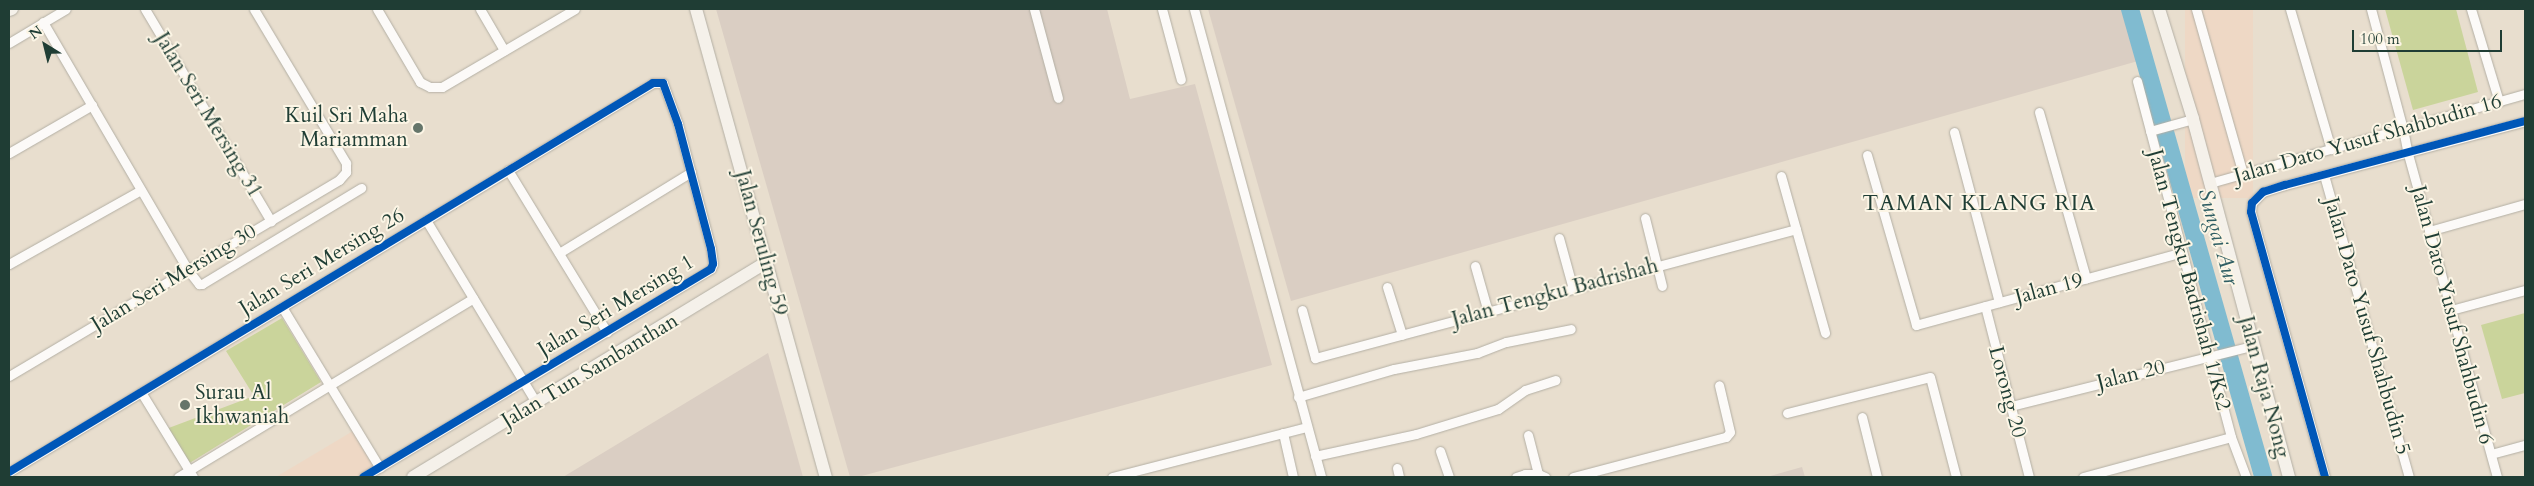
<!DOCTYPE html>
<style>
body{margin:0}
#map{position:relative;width:2534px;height:486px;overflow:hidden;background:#e8dece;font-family:Cardo,serif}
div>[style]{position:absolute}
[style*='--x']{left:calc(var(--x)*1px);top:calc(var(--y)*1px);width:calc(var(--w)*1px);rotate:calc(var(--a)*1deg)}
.built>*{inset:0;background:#eed8c5;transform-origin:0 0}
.industrial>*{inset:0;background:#dacec3}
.green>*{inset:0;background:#cad49b}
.river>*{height:18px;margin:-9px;padding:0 9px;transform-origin:9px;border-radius:9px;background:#80bbd0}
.roads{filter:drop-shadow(0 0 1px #b3afa4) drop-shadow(0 0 1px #b3afa4)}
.street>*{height:9px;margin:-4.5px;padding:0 4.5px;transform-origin:4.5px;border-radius:4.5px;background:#fcfaf8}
.secondary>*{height:12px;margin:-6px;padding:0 6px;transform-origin:6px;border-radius:6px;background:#f5f1ea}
.cycleway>*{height:8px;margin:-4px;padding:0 4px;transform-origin:4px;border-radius:4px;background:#0057b8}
.dots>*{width:14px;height:14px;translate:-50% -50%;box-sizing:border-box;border:2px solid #fcf5e5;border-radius:50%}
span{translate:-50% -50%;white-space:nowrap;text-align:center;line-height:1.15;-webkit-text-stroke:4px #fcf5e5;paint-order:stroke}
.street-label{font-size:21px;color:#1f3d34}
.poi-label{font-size:21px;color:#1f3d34}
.right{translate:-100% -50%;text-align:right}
.left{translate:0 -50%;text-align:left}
.neighbourhood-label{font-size:22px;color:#1f3d34;letter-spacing:1px}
.water-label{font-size:22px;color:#2f5e63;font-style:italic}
.frame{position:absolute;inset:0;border:10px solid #1f3d34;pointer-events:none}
.north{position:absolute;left:20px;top:20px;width:50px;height:50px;-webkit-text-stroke:4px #fcf5e5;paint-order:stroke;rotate:324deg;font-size:14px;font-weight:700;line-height:20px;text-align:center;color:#1f3d34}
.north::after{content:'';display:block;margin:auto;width:18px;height:22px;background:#1f3d34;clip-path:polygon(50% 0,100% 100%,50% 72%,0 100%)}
.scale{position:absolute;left:2352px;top:30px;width:150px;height:22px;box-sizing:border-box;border:2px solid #1f3d34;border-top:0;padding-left:6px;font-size:15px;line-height:18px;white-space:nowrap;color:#1f3d34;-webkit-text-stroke:4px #fcf5e5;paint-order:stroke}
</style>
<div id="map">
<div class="built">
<div style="left:2185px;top:9px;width:68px;height:189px"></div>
<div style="clip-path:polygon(353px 431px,374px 467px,357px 477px,276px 477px)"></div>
</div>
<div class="industrial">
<div style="clip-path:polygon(716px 9px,1107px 9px,1130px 99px,1195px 84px,1272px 365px,858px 477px,850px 477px)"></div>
<div style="clip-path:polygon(1208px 9px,2124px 9px,2138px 61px,1291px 301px)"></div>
<div style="clip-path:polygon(768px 353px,803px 477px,563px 477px)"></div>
<div style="clip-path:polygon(1802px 467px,1805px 477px,1767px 477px)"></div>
</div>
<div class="green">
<div style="clip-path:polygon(2385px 9px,2456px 9px,2478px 92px,2413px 110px)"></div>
<div style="clip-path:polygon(2525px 313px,2525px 393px,2502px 399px,2481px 325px)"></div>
<div style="clip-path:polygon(282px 318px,321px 382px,188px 464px,166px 429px,254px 396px,226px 351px)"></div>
</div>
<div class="river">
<div style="--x:2130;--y:9;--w:487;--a:74.1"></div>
</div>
<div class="roads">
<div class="street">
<div style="--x:145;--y:9;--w:247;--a:59.3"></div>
<div style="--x:377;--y:9;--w:85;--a:59.5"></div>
<div style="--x:420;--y:82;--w:11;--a:27"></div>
<div style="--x:430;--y:87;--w:12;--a:0"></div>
<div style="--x:442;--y:87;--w:154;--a:-30.4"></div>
<div style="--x:480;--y:9;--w:48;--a:59.7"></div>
<div style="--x:1034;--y:9;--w:92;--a:74.9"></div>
<div style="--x:1162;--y:9;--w:73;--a:75"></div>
<div style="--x:1194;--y:9;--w:485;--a:74.8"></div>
<div style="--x:2196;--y:9;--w:172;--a:74.1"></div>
<div style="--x:2290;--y:9;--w:146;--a:73.7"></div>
<div style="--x:2371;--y:9;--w:124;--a:75.1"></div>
<div style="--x:2403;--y:129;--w:25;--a:79"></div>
<div style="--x:2408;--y:154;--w:335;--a:74.6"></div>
<div style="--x:2471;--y:9;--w:97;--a:73.2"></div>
<div style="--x:43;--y:22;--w:287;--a:59.7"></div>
<div style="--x:188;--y:270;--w:18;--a:52"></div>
<div style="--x:199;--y:284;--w:3;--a:0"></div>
<div style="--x:202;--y:284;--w:186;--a:-31.1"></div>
<div style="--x:9;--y:43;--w:66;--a:-30.8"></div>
<div style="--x:2137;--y:81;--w:368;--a:75.2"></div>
<div style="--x:2231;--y:437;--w:43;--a:69.4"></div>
<div style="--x:2039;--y:112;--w:173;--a:74.2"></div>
<div style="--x:2150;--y:131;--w:45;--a:-15.6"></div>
<div style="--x:1954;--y:132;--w:176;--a:75.2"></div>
<div style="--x:9;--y:153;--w:96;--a:-30"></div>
<div style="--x:1867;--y:155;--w:177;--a:73.9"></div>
<div style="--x:1916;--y:325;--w:276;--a:-15.3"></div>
<div style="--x:508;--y:170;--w:190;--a:58.6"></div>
<div style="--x:2324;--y:175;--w:314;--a:74.3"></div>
<div style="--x:1781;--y:176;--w:163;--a:74.3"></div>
<div style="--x:2210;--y:183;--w:327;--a:-15.8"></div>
<div style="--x:1645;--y:218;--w:70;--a:76"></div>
<div style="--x:426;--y:220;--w:215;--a:58.9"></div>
<div style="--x:2429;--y:231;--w:100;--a:-15.7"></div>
<div style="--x:1559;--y:238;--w:53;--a:74.6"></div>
<div style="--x:559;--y:253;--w:155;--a:-31.5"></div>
<div style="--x:9;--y:264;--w:151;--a:-29.3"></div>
<div style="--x:1475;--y:266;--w:48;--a:74.2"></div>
<div style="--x:1387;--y:287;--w:50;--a:72.6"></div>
<div style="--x:1985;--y:306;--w:177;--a:75.6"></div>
<div style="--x:282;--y:307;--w:188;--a:58.7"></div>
<div style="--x:1302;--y:310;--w:50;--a:74.8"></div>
<div style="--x:1315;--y:358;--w:498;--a:-15"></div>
<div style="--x:2451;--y:310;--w:77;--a:-15.1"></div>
<div style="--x:9;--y:376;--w:384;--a:-30.7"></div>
<div style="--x:339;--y:180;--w:11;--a:-49"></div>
<div style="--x:346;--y:172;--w:9;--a:-90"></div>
<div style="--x:346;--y:163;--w:179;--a:-120.9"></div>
<div style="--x:141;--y:392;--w:100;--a:58.5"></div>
<div style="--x:1298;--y:397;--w:100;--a:-16.3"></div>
<div style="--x:1394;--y:369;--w:85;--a:-10.9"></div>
<div style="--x:1477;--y:353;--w:31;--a:-21"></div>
<div style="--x:1506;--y:342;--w:66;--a:-11.3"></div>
<div style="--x:2011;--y:406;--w:248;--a:-14"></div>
<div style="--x:1787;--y:413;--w:147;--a:-14.1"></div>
<div style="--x:1930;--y:377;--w:103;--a:75.4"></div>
<div style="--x:1862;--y:417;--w:62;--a:76"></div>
<div style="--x:1283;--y:433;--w:45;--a:77.2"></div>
<div style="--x:1528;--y:435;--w:40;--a:75.6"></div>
<div style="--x:1440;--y:451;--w:28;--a:71"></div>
<div style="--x:2491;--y:454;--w:35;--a:-15"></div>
<div style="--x:1315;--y:456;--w:103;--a:-12.3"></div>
<div style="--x:1416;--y:434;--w:86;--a:-17"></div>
<div style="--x:1498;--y:409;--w:33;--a:-35"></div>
<div style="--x:1525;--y:390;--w:32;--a:-18"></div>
<div style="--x:1397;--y:468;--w:9;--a:77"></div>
<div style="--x:9;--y:472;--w:752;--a:-31.13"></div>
<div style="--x:653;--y:83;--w:10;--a:0"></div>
<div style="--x:663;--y:83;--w:44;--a:69.9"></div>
<div style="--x:678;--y:124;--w:129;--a:75.2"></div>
<div style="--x:711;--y:249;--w:15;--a:82"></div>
<div style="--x:713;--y:264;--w:5;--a:112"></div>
<div style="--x:711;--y:269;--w:405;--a:149.1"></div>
<div style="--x:178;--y:477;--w:345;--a:-31.2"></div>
<div style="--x:1112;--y:477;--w:201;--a:-14.4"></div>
<div style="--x:1516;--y:477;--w:9;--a:-18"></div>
<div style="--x:1525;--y:474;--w:13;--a:0"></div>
<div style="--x:1538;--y:474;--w:8;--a:23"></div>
<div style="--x:1573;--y:477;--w:158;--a:-14.7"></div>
<div style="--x:1726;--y:437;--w:6;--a:-51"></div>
<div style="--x:1730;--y:432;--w:48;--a:-103.2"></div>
<div style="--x:2083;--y:477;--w:153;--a:-15.1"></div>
<div style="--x:2325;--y:477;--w:275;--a:-105.6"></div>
<div style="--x:2251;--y:212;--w:9;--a:-84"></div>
<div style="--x:2252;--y:203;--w:16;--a:-45"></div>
<div style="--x:2263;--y:192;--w:23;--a:-18"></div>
<div style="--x:2285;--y:185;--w:248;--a:-14.9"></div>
</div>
<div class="secondary">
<div style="--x:696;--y:9;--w:486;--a:74.5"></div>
<div style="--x:2159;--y:9;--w:115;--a:72.8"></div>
<div style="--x:2193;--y:119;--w:371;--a:75"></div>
<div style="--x:9;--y:10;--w:3;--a:-18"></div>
<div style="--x:413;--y:477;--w:414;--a:-31.3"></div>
</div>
</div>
<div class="cycleway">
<div style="--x:9;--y:472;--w:752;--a:-31.13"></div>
<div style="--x:653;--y:83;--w:10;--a:0"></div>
<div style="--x:663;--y:83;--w:44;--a:69.9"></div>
<div style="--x:678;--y:124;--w:129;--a:75.2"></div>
<div style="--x:711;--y:249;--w:15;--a:82"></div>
<div style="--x:713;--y:264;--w:5;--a:112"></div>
<div style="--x:711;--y:269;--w:405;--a:149.1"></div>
<div style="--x:2325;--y:477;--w:275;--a:-105.6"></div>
<div style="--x:2251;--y:212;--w:9;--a:-84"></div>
<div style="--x:2252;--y:203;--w:16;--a:-45"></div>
<div style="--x:2263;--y:192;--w:23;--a:-18"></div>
<div style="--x:2285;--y:185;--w:248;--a:-14.9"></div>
</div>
<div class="dots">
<div style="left:418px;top:128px;background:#65756a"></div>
<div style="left:185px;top:405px;background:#65756a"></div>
</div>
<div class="street-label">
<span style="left:208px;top:115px;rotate:59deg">Jalan Seri Mersing 31</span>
<span style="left:2368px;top:139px;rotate:-16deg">Jalan Dato Yusuf Shahbudin 16</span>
<span style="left:761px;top:243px;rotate:75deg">Jalan Seruling 59</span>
<span style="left:322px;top:262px;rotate:-31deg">Jalan Seri Mersing 26</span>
<span style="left:174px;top:278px;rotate:-31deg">Jalan Seri Mersing 30</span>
<span style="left:2189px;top:280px;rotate:75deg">Jalan Tengku Badrishah 1/Ks2</span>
<span style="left:2049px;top:289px;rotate:-15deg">Jalan 19</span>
<span style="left:1555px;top:293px;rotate:-15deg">Jalan Tengku Badrishah</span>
<span style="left:616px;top:306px;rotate:-31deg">Jalan Seri Mersing 1</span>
<span style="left:2452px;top:315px;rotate:75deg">Jalan Dato Yusuf Shahbudin 6</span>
<span style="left:2367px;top:326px;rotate:74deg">Jalan Dato Yusuf Shahbudin 5</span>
<span style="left:590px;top:371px;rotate:-31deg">Jalan Tun Sambanthan</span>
<span style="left:2131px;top:375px;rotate:-14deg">Jalan 20</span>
<span style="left:2264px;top:387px;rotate:75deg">Jalan Raja Nong</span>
<span style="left:2007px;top:392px;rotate:75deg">Lorong 20</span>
</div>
<div class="poi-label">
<span class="right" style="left:408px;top:128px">Kuil Sri Maha<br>Mariamman</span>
<span class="left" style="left:195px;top:405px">Surau Al<br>Ikhwaniah</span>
</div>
<div class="neighbourhood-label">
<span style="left:1979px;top:204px">TAMAN KLANG RIA</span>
</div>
<div class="water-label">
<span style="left:2218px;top:237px;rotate:74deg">Sungai Aur</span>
</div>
<div class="frame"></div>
<div class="north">N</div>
<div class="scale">100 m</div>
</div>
